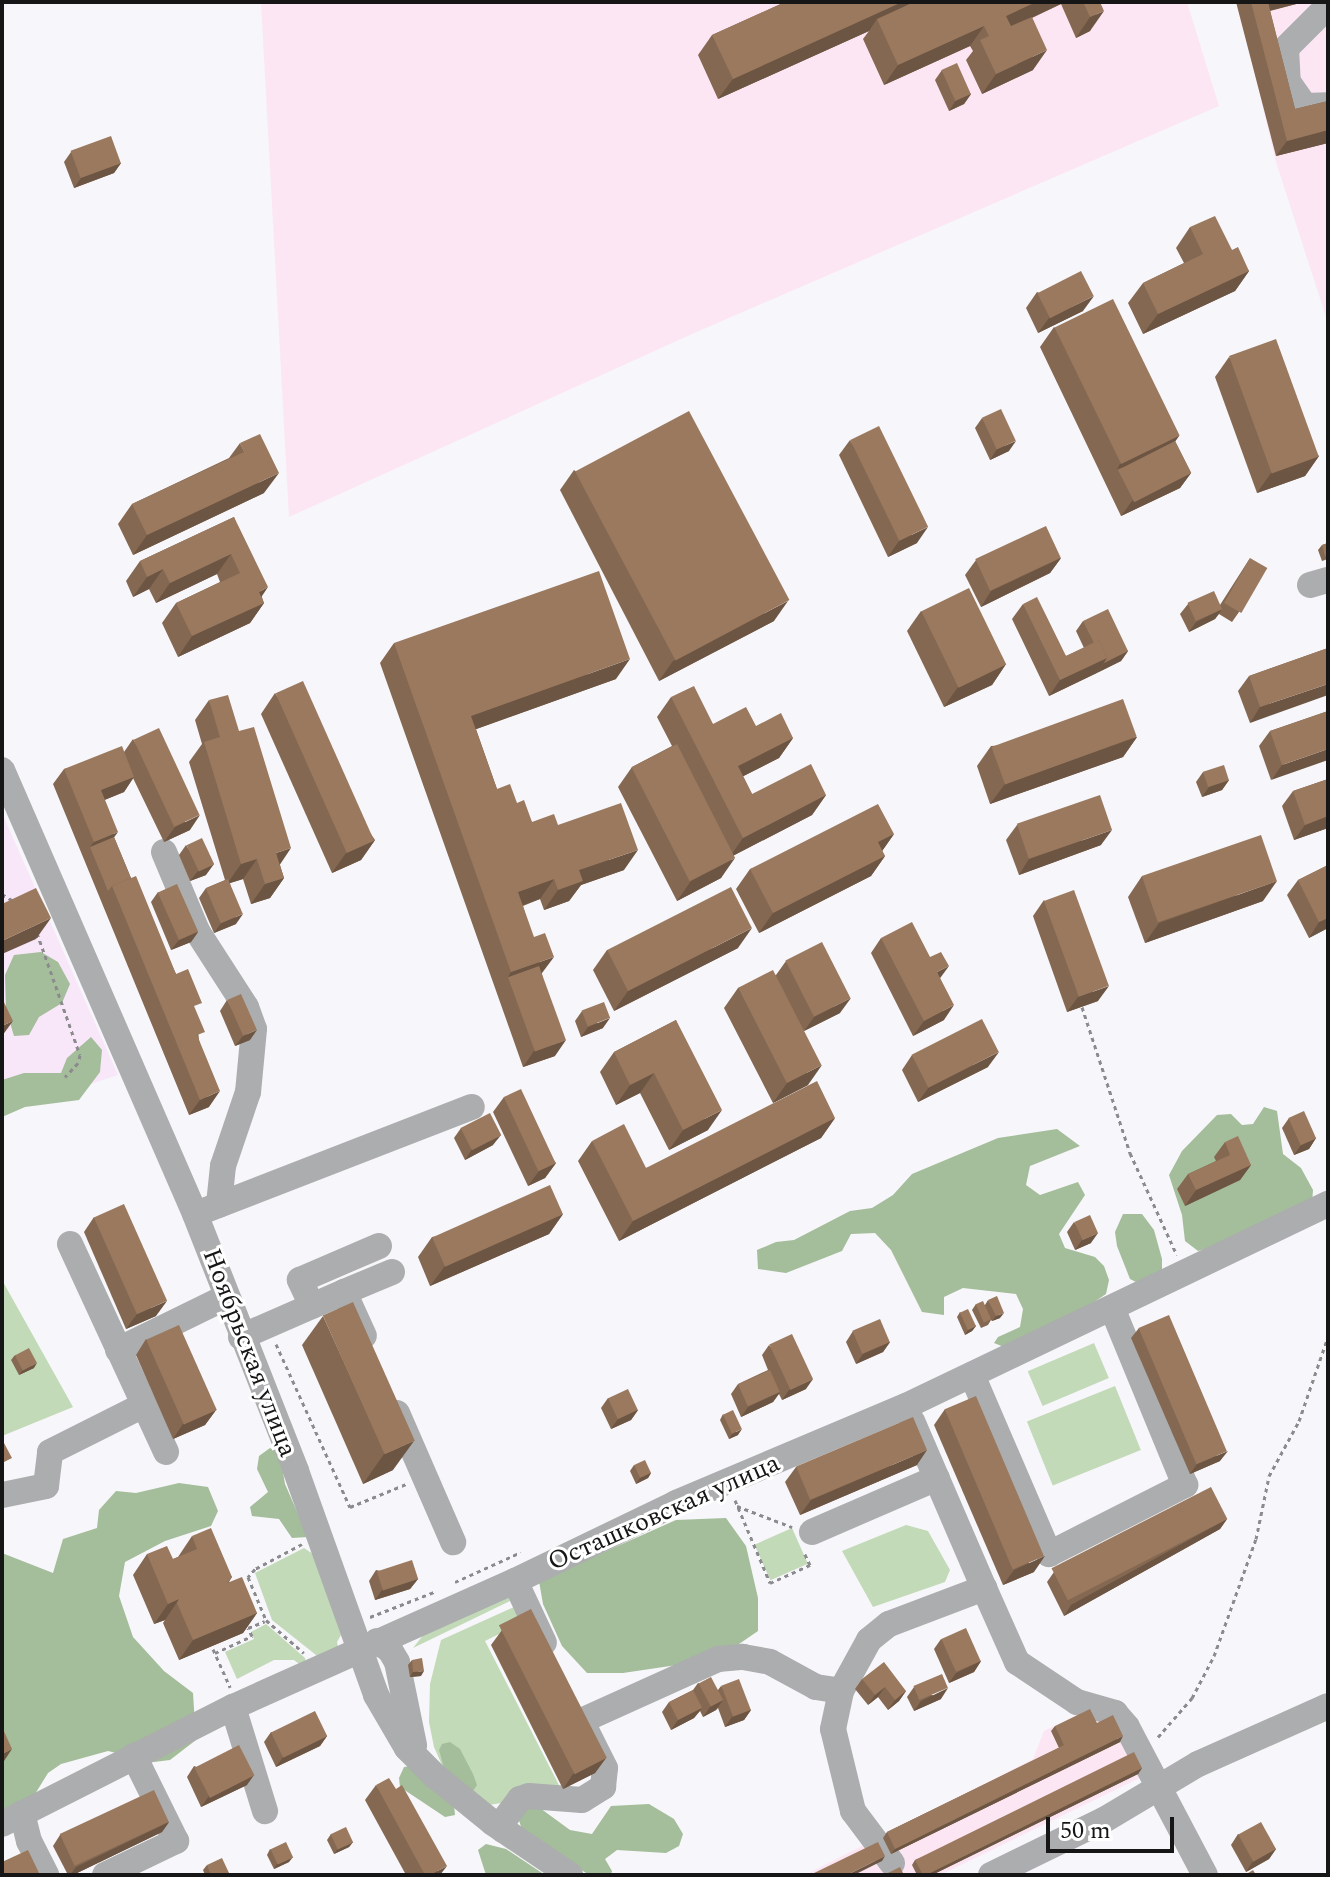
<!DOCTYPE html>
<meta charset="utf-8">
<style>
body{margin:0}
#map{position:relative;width:1330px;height:1877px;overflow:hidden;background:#f7f6fa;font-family:Spectral,serif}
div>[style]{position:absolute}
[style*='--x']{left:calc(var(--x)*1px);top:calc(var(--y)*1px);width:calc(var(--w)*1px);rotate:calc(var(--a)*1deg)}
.industrial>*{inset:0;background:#fce6f3}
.education>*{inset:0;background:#f8e7f8}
.green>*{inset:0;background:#c2dab8;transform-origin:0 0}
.forest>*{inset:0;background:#a4bd9a}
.path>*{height:3px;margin-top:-1.5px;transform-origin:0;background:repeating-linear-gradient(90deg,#8b8a8d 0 4px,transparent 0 8px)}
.minor>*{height:26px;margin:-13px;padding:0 13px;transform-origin:13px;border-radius:13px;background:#acadae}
.wall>*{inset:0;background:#846852}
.shaded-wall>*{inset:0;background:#6c5542}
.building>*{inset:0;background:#9a795f;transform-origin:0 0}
span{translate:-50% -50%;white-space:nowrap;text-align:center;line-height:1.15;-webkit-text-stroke:6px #fff;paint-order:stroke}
.street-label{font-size:26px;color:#161617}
.frame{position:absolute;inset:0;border:4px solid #161617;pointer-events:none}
.scale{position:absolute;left:1046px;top:1817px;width:128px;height:36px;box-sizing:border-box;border:4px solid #161617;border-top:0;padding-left:10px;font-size:24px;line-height:28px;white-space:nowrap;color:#161617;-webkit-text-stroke:6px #fff;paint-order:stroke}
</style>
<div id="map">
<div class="industrial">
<div style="clip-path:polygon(261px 2px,1187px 2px,1219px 106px,692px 334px,289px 517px)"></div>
<div style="clip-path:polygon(1237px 2px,1328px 2px,1328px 323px,1276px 162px)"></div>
<div style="clip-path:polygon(1086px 1711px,1117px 1721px,1144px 1776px,940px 1875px,805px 1875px,1033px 1759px,1044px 1731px)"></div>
</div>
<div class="education">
<div style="clip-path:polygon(2px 813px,118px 1075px,58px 1095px,2px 1101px)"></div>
</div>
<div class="green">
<div style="clip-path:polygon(2px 1280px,73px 1407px,2px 1436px)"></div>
<div style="left:1094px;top:1343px;width:38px;height:72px;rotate:67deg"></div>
<div style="left:1115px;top:1386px;width:69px;height:95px;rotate:68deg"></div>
<div style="clip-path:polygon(906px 1525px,928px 1531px,950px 1570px,945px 1582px,873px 1607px,842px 1551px)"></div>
<div style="left:792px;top:1528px;width:39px;height:41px;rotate:66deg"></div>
<div style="clip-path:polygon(304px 1548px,313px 1554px,341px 1635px,337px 1642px,339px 1652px,321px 1659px,272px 1620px,255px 1573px)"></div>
<div style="clip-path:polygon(506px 1590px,510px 1601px,413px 1648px,428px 1629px)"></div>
<div style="clip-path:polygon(514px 1607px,523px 1622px,485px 1641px,563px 1793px,489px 1805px,445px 1772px,434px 1747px,429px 1722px,430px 1684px,441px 1640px)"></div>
<div style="clip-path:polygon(266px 1624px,305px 1658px,306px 1664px,303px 1667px,294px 1660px,274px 1660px,237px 1679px,225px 1652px,254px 1639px,251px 1632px)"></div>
</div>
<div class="forest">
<div style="clip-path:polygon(41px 952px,58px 962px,70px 984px,62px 1003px,39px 1017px,29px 1035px,14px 1036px,6px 1009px,5px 975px,14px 955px)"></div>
<div style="clip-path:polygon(91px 1037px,102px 1050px,100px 1072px,79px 1100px,25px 1107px,2px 1117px,2px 1080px,24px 1073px,61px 1073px,67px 1058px)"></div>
<div style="clip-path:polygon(1264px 1107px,1277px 1111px,1283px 1154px,1301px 1168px,1313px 1190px,1312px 1204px,1244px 1238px,1198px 1251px,1185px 1241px,1182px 1215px,1169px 1175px,1182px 1151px,1217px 1115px,1231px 1114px,1242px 1125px,1253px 1124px)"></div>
<div style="clip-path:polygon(1057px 1129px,1080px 1146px,1030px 1166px,1026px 1185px,1040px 1195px,1078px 1182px,1085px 1195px,1059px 1234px,1065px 1248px,1095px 1257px,1104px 1266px,1109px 1280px,1106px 1294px,1078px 1313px,1004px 1347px,994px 1343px,998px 1337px,1020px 1327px,1023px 1309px,1016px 1294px,963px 1288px,944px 1297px,944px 1315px,922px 1312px,891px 1250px,875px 1233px,851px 1234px,842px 1251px,786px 1273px,758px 1269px,757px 1250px,776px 1242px,794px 1240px,850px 1211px,872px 1208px,893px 1195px,912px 1174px,998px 1138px)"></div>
<div style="clip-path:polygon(1123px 1214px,1142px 1214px,1154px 1230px,1162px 1259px,1162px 1274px,1142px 1285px,1130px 1279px,1117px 1246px,1115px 1232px)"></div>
<div style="clip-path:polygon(270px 1448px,276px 1451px,281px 1461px,285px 1484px,308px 1537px,292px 1538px,279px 1519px,252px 1516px,250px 1507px,268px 1492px,257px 1469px,259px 1456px)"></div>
<div style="clip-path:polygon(179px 1483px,208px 1487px,218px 1511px,211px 1526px,165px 1541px,125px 1562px,119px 1596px,133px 1637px,164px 1671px,193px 1693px,196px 1740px,170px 1760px,154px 1762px,108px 1751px,61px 1764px,48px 1773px,35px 1794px,2px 1810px,2px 1553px,53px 1573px,63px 1539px,97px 1528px,99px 1510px,116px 1491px,136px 1493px)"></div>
<div style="clip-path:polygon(726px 1518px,746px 1546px,758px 1598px,758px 1631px,739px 1644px,697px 1662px,623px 1673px,587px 1673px,562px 1646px,543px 1604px,539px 1581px,676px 1520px)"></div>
<div style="clip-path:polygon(450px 1742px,460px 1749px,473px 1774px,477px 1785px,473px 1791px,445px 1772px,439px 1750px,442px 1744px)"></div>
<div style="clip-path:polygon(411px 1766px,454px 1805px,455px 1815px,445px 1817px,400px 1787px,399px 1778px,404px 1767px)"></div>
<div style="clip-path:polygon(529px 1800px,570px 1830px,592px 1834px,611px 1806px,649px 1804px,674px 1819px,683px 1834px,679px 1846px,666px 1853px,617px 1850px,605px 1859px,612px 1871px,611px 1875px,589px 1875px,522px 1830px,518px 1817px)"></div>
<div style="clip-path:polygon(486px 1844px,506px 1849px,545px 1875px,486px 1875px,478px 1850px)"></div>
</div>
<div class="path">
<div style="--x:2;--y:894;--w:12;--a:31"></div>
<div style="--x:37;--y:933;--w:129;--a:70.6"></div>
<div style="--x:80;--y:1055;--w:8;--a:104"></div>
<div style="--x:78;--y:1063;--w:19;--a:133"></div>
<div style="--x:1082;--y:1007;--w:154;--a:71.8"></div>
<div style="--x:1130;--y:1153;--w:112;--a:65.3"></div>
<div style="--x:276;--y:1344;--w:179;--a:65.6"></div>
<div style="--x:350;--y:1507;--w:61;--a:-22.3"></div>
<div style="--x:735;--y:1500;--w:90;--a:67.1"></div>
<div style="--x:770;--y:1583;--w:44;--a:-24.2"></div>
<div style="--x:810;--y:1565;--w:14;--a:-115"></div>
<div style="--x:737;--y:1506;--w:59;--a:20.9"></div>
<div style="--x:302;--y:1544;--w:53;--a:152"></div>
<div style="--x:255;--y:1569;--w:11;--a:131"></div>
<div style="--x:248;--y:1577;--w:47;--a:67.3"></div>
<div style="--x:266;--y:1620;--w:50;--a:41"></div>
<div style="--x:455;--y:1582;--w:72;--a:-24.4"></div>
<div style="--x:370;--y:1617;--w:69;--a:-21.3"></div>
<div style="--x:213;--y:1649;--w:42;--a:65.9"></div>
<div style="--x:215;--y:1653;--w:41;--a:-24.7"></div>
<div style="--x:252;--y:1636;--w:9;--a:-117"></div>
<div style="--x:248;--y:1628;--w:18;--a:-22"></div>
<div style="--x:1158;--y:1737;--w:52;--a:-48.9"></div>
<div style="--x:1192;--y:1698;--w:47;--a:-62.4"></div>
<div style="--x:1214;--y:1656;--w:124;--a:-70.3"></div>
<div style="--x:1256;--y:1539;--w:64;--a:-78.3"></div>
<div style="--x:1269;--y:1476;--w:63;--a:-61.4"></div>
<div style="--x:1299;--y:1421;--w:89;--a:-71"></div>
</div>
<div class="minor">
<div style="--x:1328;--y:6;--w:59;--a:135"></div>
<div style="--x:1286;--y:48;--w:34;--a:87"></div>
<div style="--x:1288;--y:82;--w:29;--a:55"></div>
<div style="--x:1305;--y:106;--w:23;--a:-2"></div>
<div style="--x:1310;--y:585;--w:19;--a:-16"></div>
<div style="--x:2;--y:770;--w:484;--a:66.5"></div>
<div style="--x:195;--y:1214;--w:276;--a:68.5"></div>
<div style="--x:296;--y:1471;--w:238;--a:70.3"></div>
<div style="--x:376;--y:1695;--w:61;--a:59.7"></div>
<div style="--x:407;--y:1748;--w:40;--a:45"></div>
<div style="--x:435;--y:1776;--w:75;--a:39"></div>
<div style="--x:493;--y:1823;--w:93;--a:34"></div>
<div style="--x:164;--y:852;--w:86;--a:67.3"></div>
<div style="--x:197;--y:931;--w:90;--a:57.2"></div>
<div style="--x:246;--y:1007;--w:23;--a:70"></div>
<div style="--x:254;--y:1029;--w:63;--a:95.4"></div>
<div style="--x:248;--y:1092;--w:78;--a:108.7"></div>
<div style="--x:223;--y:1166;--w:39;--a:96"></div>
<div style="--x:206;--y:1210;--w:285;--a:-21.2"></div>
<div style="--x:70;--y:1244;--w:229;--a:65.2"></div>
<div style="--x:344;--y:1292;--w:52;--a:-22.6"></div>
<div style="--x:312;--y:1306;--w:29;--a:-115"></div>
<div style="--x:300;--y:1280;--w:86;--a:-23.3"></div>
<div style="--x:241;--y:1337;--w:112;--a:-23.6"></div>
<div style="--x:344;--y:1292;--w:48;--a:65.6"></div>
<div style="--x:118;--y:1350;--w:120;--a:-26.1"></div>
<div style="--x:972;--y:1375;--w:195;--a:66.7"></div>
<div style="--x:1049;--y:1554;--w:153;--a:-26.9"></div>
<div style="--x:1185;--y:1485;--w:191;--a:-112.4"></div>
<div style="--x:397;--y:1413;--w:141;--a:66.5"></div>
<div style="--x:912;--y:1421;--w:182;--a:66.7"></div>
<div style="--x:2;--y:1495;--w:45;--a:-11.6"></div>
<div style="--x:46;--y:1486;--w:34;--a:-83"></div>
<div style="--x:50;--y:1452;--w:105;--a:-26.6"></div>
<div style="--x:812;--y:1532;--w:136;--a:-23.4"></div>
<div style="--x:515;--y:1581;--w:68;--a:64.9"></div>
<div style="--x:377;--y:1641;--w:16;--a:35"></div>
<div style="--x:390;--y:1650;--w:14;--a:60"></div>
<div style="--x:397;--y:1662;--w:85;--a:78.4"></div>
<div style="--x:233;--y:1707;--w:109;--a:72.9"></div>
<div style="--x:581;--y:1721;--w:150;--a:-24.3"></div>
<div style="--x:718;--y:1659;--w:25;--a:-5"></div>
<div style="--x:743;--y:1657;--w:27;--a:10"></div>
<div style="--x:770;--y:1662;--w:52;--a:28.5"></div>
<div style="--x:816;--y:1687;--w:25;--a:9"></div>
<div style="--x:22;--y:1813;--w:29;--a:76"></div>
<div style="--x:29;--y:1841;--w:38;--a:63"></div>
<div style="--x:2;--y:1824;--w:259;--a:-26.9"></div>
<div style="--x:233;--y:1707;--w:309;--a:-24.1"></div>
<div style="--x:515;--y:1581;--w:179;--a:-25.8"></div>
<div style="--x:676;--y:1503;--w:250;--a:-22.9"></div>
<div style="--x:906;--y:1406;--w:468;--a:-25.6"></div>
<div style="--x:503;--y:1830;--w:10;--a:-84"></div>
<div style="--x:504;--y:1820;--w:26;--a:-53"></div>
<div style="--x:520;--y:1799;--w:9;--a:-18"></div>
<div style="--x:529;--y:1796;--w:53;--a:4.3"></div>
<div style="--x:582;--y:1800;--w:25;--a:-32"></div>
<div style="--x:603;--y:1787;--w:19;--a:-84"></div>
<div style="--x:605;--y:1768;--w:40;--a:-116.6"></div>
<div style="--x:892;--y:1863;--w:65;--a:-126.9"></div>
<div style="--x:853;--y:1811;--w:84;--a:-103.7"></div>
<div style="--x:833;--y:1729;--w:39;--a:-78"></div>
<div style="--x:841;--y:1691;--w:58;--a:-61.2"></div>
<div style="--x:869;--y:1640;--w:26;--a:-39"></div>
<div style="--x:889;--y:1624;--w:102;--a:-20.8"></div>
<div style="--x:984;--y:1588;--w:81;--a:66"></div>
<div style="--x:1017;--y:1662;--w:72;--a:33.7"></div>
<div style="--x:1077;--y:1702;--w:40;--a:16"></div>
<div style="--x:1115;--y:1713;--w:18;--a:49"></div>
<div style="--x:1127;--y:1727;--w:167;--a:62.2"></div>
<div style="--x:105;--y:1875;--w:79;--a:-25.6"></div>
<div style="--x:176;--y:1841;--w:95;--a:-116.3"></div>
<div style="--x:991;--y:1875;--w:126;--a:-26"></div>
<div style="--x:1104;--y:1820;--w:109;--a:-30.8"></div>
<div style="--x:1198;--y:1764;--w:142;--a:-24"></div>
</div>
<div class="wall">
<div style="clip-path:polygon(785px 2px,1100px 2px,1090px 31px,1076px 38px,1061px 4px,1032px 18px,1033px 70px,982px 94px,966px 60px,973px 51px,970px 46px,884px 85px,863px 39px,869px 31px,718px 99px,698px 55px,712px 35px)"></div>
<div style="clip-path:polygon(1236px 2px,1304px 2px,1270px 11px,1295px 109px,1328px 101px,1328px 143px,1276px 156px)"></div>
<div style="clip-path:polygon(942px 70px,971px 94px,964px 104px,949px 111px,935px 80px)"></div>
<div style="clip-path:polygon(71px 152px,121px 163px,114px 173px,74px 188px,64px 162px)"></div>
<div style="clip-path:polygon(1190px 227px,1232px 250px,1249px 271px,1235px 291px,1143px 334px,1128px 303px,1143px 283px,1184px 263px,1176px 248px)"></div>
<div style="clip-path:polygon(1037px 292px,1083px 311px,1038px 333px,1026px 308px)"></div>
<div style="clip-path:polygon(1054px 327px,1179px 436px,1175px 441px,1191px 473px,1180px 488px,1121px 516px,1040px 347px)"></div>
<div style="clip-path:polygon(1229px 357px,1319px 456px,1305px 476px,1257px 493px,1215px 377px)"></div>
<div style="clip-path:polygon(982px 418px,1009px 451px,990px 460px,975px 428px)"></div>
<div style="clip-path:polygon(850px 440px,917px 543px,888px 557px,839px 455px)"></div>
<div style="clip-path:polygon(240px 443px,264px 493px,133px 555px,118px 524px,132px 504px,229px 458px)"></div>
<div style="clip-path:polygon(574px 470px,774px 621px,659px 681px,560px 490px)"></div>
<div style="clip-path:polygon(234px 517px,264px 603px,250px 623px,178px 657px,162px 623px,176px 603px,220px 582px,217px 574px,156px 603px,149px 589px,133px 597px,126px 581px,140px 561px)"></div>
<div style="clip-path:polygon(1328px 543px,1328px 559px,1322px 561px,1318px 550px,1322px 545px)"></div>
<div style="clip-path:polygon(1061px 558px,1050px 573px,981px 607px,965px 575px,976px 560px)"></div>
<div style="clip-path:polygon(1250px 558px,1239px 612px,1232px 622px,1219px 614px,1215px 619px,1189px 632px,1180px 614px,1188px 604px,1220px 605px)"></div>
<div style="clip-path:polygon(1023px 604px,1066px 656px,1084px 648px,1076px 631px,1083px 621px,1128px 651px,1121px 661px,1049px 696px,1012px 619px)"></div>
<div style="clip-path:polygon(921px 611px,1006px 664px,992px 685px,944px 707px,907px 631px)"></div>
<div style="clip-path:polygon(394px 643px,616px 679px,476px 729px,497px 789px,517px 803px,532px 822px,558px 825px,624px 870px,581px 885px,569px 901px,544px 910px,540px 899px,523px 906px,542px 974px,555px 1056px,523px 1067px,380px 663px)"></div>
<div style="clip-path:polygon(1328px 648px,1250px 723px,1238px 691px,1249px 676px)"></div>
<div style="clip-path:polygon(275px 693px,375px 840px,361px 860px,332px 873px,261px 714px)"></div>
<div style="clip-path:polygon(671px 697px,713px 724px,756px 726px,793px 738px,779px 758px,743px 776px,752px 794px,826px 795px,812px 815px,734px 855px,721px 878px,677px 901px,618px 787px,632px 767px,672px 746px,657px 717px)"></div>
<div style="clip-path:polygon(209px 700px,280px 865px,284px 878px,270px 898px,251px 904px,243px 879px,230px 883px,236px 924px,214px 933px,199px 898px,206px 888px,225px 880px,189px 762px,202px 744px,195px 720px)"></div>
<div style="clip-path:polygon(1328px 711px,1271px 780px,1259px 746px,1270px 731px)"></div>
<div style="clip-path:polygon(1137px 737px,1123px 757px,990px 804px,977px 766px,991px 746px)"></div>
<div style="clip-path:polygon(133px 739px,190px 830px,164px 842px,133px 778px,124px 792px,104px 800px,114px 837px,131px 878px,176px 974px,196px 1012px,199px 1040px,209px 1107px,189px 1115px,53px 784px,64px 769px,124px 752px)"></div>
<div style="clip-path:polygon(1203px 772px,1229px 780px,1222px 790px,1202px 797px,1196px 782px)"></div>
<div style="clip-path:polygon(1328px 779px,1328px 828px,1294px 840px,1282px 806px,1293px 791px)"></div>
<div style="clip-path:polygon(1017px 825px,1101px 845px,1019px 875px,1006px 840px)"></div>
<div style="clip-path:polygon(894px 834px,882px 851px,885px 856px,871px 876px,759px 933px,736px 889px,750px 869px)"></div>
<div style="clip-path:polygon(186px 845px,206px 875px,190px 881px,179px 855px)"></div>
<div style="clip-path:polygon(1328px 865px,1328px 928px,1309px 938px,1287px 895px,1298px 880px)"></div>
<div style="clip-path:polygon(1142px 876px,1263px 901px,1145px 943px,1128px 897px)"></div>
<div style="clip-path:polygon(158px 892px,198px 932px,191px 942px,171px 950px,151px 902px)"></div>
<div style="clip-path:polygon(1044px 900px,1098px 1001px,1067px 1012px,1033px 916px)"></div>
<div style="clip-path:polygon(881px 938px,940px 978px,944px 1020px,913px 1036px,871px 953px)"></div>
<div style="clip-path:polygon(738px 948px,614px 1011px,593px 970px,607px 950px)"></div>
<div style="clip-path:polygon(786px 961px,840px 1013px,804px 1031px,808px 1085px,773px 1103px,724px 1008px,738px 988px,776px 975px)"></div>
<div style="clip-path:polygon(227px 1000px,250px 1040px,235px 1046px,220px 1011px)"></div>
<div style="clip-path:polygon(582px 1011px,603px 1028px,581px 1037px,575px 1021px)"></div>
<div style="clip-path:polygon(676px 1020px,708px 1130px,669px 1150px,640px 1093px,616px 1105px,600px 1072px,614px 1052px)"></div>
<div style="clip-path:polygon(912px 1055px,988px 1067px,918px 1102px,902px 1070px)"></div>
<div style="clip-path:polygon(504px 1097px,556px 1163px,545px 1178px,528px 1186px,493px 1112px)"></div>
<div style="clip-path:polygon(835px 1118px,821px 1138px,619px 1241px,578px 1161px,592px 1141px,646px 1168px)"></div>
<div style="clip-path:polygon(1289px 1118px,1316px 1138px,1309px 1149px,1294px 1155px,1282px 1128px)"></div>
<div style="clip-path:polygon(461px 1128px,493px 1145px,465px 1160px,454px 1138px)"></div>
<div style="clip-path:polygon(1225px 1142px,1251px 1165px,1240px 1180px,1185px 1206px,1177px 1189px,1188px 1174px,1216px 1161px,1214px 1157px)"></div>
<div style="clip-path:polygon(563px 1214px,549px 1234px,430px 1286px,418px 1257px,432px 1237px)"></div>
<div style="clip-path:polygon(94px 1217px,156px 1316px,126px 1329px,84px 1232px)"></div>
<div style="clip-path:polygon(1074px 1222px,1091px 1243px,1075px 1250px,1067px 1232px)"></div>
<div style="clip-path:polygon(988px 1300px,1000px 1318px,992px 1321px,991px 1320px,988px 1325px,981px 1328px,972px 1310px,976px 1304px,985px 1305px)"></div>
<div style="clip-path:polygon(960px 1312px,976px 1326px,972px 1331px,965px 1335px,957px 1317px)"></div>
<div style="clip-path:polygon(323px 1316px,393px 1470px,363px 1484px,302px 1345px)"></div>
<div style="clip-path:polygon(1139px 1328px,1220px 1461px,1190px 1474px,1131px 1338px)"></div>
<div style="clip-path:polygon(853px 1331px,890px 1342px,883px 1352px,856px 1364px,846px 1342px)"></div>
<div style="clip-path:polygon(146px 1339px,216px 1410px,205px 1425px,173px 1439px,136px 1355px)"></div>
<div style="clip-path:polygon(769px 1345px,806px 1389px,782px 1400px,779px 1394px,773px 1402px,741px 1417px,731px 1394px,738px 1384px,768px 1370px,762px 1355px)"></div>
<div style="clip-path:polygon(15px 1355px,34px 1368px,19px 1375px,11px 1360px)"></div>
<div style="clip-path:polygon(608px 1398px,638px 1410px,631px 1420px,611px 1429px,601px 1408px)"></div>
<div style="clip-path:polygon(945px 1409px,1034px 1572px,1003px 1585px,934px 1425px)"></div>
<div style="clip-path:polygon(723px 1414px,738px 1435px,729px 1439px,720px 1420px)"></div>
<div style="clip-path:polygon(634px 1465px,651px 1473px,648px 1478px,636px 1484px,630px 1471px)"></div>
<div style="clip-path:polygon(917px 1465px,800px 1515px,785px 1482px,796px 1467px)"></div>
<div style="clip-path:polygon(1227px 1519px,1220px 1529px,1064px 1616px,1047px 1582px,1054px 1572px)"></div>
<div style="clip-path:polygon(192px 1536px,232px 1577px,229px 1582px,257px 1613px,243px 1633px,179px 1660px,163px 1623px,165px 1620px,154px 1624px,133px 1575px,147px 1554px,173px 1559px,178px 1557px)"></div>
<div style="clip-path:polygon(376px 1570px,418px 1579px,410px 1589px,375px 1600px,369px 1581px)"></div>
<div style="clip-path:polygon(502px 1630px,606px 1758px,595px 1773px,563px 1789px,491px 1645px)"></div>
<div style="clip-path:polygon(941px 1639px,981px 1661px,974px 1672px,949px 1683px,934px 1649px)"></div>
<div style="clip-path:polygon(412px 1660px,421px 1676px,410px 1677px,408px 1665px)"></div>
<div style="clip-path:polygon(862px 1679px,906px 1691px,899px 1701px,888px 1710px,878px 1697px,868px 1705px,855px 1689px)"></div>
<div style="clip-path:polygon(698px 1683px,718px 1690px,721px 1686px,751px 1710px,744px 1720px,725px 1727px,718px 1708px,716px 1710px,703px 1717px,700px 1711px,694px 1718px,671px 1730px,662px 1712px,669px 1702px,693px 1690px)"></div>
<div style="clip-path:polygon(914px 1687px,941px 1699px,914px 1711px,907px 1697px)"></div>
<div style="clip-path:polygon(1097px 1723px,1120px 1742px,891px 1854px,883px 1838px,887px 1832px,1059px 1748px,1051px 1731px,1055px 1726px)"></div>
<div style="clip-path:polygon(271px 1732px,327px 1736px,320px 1746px,276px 1767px,264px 1742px)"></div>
<div style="clip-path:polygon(194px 1766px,247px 1785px,201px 1807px,187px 1777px)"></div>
<div style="clip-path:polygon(1142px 1768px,1138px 1774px,932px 1875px,917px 1875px,912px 1865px,915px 1860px)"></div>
<div style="clip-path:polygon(376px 1785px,440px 1875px,406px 1875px,365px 1800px)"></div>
<div style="clip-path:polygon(169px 1822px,162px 1832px,73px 1875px,68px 1875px,53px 1846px,60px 1835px)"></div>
<div style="clip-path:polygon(331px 1834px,353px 1842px,349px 1847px,334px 1854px,327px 1840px)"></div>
<div style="clip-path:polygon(1238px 1834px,1276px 1849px,1269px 1859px,1246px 1872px,1231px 1845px)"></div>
<div style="clip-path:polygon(270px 1849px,289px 1862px,274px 1869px,267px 1855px)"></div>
<div style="clip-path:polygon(207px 1865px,229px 1873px,227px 1875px,205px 1875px,203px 1870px)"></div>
</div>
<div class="shaded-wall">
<div style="clip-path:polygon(902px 2px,932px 2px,877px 19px,869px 31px,718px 99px,733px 79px)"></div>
<div style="clip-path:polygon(1036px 2px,1062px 2px,1061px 4px,992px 36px,1006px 16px)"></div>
<div style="clip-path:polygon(1265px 2px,1304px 2px,1256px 14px)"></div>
<div style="clip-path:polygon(1104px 11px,1090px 31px,1076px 38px,1090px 17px)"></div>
<div style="clip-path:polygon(984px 26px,970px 46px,884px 85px,898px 65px)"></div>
<div style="clip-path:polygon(1047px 50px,1033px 70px,982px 94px,996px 74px)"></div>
<div style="clip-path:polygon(971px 94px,964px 104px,949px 111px,956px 100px)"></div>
<div style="clip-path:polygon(1328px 130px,1328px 143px,1276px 156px,1287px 141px)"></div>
<div style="clip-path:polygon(121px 163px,114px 173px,74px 188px,81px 178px)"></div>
<div style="clip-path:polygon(1249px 271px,1235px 291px,1143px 334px,1158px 314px)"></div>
<div style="clip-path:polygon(1094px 296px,1083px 311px,1038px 333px,1049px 318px)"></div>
<div style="clip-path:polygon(1179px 436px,1165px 456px,1117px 469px,1120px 464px)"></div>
<div style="clip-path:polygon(1016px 441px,1009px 451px,990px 460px,997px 449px)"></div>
<div style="clip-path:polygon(1319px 456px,1305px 476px,1257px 493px,1271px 473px)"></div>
<div style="clip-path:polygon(279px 473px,264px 493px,133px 555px,147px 535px)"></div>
<div style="clip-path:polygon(1191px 473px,1180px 488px,1121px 516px,1132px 501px)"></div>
<div style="clip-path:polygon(928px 527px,917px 543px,888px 557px,899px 541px)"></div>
<div style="clip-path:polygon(231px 554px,217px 574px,156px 603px,170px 583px)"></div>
<div style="clip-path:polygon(1061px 558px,1050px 573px,981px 607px,991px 591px)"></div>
<div style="clip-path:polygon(163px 569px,149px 589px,133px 597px,147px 577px)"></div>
<div style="clip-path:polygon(268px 587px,254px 608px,264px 603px,250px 623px,178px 657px,192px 636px,259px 592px)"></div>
<div style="clip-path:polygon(788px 601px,774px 621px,659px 681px,673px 661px)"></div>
<div style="clip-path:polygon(1222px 609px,1215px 619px,1189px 632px,1196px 622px)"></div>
<div style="clip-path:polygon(1128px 651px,1121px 661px,1097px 673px,1104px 663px)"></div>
<div style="clip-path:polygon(1107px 658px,1097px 673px,1049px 696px,1060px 680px)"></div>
<div style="clip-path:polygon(630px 659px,616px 679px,457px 736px,471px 716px)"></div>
<div style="clip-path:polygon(1006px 664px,992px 685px,944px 707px,958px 687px)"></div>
<div style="clip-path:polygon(1328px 684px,1328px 695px,1250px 723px,1260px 707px)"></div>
<div style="clip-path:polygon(1137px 737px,1123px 757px,990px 804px,1005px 784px)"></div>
<div style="clip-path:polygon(793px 738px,779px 758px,724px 786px,738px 766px)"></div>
<div style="clip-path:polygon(1328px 749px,1328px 760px,1271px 780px,1282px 765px)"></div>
<div style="clip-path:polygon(134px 777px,124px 792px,90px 806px,101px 790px)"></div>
<div style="clip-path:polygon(1229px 780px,1222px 790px,1202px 797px,1209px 787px)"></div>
<div style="clip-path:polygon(826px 795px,812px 815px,729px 858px,743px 838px)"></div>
<div style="clip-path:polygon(200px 815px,190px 830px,164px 842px,175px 827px)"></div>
<div style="clip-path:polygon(1328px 816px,1328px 828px,1294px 840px,1305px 825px)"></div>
<div style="clip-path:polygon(1112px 830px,1101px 845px,1019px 875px,1029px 859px)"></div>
<div style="clip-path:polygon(118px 832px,107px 847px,90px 847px,94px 842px)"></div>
<div style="clip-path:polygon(894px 834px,880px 854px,878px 842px)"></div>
<div style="clip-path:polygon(375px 840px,361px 860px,332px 873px,346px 853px)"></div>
<div style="clip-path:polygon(291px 848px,277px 869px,276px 853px)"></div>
<div style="clip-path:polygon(638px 850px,624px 870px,581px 885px,569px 901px,544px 910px,558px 890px,579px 870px)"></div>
<div style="clip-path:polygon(885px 856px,871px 876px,759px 933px,773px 913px)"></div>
<div style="clip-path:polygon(735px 858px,721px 878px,677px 901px,691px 881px)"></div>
<div style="clip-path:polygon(257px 859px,243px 879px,227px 884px,241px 864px)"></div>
<div style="clip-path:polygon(214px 864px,206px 875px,190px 881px,198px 871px)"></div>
<div style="clip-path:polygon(284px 878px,270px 898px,251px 904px,265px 884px)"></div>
<div style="clip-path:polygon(554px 879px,540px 899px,504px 912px,518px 892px)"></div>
<div style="clip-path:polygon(1277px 881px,1263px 901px,1145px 943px,1159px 923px)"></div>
<div style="clip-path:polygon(243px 914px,236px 924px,214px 933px,221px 923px)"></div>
<div style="clip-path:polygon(51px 918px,36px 939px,2px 954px,2px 941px)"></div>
<div style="clip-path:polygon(1328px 918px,1328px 928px,1309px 938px,1319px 922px)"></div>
<div style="clip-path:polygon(752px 928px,738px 948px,614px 1011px,628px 991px)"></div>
<div style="clip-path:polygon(198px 932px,191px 942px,171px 950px,179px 940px)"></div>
<div style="clip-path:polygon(554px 957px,539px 977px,508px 977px,511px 972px)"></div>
<div style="clip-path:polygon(949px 966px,938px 981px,937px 972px)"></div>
<div style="clip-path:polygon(1109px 986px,1098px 1001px,1067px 1012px,1078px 997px)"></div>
<div style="clip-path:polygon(851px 998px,840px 1013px,804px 1031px,815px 1016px)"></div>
<div style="clip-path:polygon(954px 1005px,944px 1020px,913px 1036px,924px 1021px)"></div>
<div style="clip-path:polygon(610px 1018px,603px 1028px,581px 1037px,588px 1027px)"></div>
<div style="clip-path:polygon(13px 1021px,2px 1036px,2px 1026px)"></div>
<div style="clip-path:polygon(257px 1030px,250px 1040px,235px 1046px,243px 1036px)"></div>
<div style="clip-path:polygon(566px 1040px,555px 1056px,523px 1067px,534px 1051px)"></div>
<div style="clip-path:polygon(999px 1052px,988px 1067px,918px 1102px,929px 1087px)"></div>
<div style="clip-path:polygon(822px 1065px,808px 1085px,773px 1103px,787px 1083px)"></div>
<div style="clip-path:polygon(654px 1073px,640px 1093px,616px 1105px,630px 1085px)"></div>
<div style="clip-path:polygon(220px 1091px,209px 1107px,189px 1115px,200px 1100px)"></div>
<div style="clip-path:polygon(722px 1110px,708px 1130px,669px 1150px,683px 1130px)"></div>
<div style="clip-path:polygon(835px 1118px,821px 1138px,619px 1241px,633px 1221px)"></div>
<div style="clip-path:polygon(501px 1135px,493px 1145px,465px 1160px,472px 1149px)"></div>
<div style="clip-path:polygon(1316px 1138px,1309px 1149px,1294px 1155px,1301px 1145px)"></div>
<div style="clip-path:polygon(556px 1163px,545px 1178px,528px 1186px,539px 1171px)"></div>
<div style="clip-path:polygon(1251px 1165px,1240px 1180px,1185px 1206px,1196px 1190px)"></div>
<div style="clip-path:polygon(563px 1214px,549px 1234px,430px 1286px,445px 1266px)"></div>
<div style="clip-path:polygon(1098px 1233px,1091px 1243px,1075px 1250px,1082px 1240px)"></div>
<div style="clip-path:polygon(167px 1301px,156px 1316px,126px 1329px,137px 1314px)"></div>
<div style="clip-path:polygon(1004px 1313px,1000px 1318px,992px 1321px,996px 1316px)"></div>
<div style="clip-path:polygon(976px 1326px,972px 1331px,965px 1335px,968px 1330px)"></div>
<div style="clip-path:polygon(890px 1342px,883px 1352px,856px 1364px,863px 1354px)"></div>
<div style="clip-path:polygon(37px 1363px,34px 1368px,19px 1375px,23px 1370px)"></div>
<div style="clip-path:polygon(813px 1379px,806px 1389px,782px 1400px,789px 1390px)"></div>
<div style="clip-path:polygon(780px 1392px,773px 1402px,741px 1417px,748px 1407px)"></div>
<div style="clip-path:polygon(216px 1410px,205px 1425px,173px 1439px,183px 1424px)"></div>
<div style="clip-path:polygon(638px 1410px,631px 1420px,611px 1429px,618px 1419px)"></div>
<div style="clip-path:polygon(742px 1429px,738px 1435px,729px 1439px,732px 1434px)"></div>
<div style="clip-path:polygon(414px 1441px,393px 1470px,363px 1484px,384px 1454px)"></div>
<div style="clip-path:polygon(927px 1450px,917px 1465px,800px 1515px,811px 1500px)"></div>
<div style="clip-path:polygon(1228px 1451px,1220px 1461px,1190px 1474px,1197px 1464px)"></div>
<div style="clip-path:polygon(651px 1473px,648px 1478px,636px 1484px,640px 1478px)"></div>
<div style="clip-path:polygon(1227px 1519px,1220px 1529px,1064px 1616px,1071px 1605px)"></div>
<div style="clip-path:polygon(1045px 1556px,1034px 1572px,1003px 1585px,1014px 1570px)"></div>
<div style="clip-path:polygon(418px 1579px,410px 1589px,375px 1600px,382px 1590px)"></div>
<div style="clip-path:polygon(179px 1599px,165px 1620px,154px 1624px,168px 1604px)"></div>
<div style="clip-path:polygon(257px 1613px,243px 1633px,179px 1660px,193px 1640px)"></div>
<div style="clip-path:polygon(981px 1661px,974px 1672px,949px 1683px,956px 1673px)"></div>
<div style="clip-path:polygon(424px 1671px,421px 1676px,410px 1677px,413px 1672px)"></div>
<div style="clip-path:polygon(885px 1687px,878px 1697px,868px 1705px,875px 1695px)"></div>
<div style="clip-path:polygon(948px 1688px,941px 1699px,914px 1711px,921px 1701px)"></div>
<div style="clip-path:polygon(906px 1691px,899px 1701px,888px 1710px,895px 1700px)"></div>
<div style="clip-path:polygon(723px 1700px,716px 1710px,703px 1717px,710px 1707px)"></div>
<div style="clip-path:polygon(702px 1708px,694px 1718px,671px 1730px,678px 1720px)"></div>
<div style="clip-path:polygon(751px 1710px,744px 1720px,725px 1727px,732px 1717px)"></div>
<div style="clip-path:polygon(327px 1736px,320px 1746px,276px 1767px,283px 1757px)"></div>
<div style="clip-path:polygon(1123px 1736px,1120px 1742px,891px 1854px,895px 1849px)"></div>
<div style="clip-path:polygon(12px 1749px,2px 1764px,2px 1754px)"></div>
<div style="clip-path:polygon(606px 1758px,595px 1773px,563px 1789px,573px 1774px)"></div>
<div style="clip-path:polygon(1142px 1768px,1138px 1774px,932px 1875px,926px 1875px)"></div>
<div style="clip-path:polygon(254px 1775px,247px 1785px,201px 1807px,209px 1796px)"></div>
<div style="clip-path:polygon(169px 1822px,162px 1832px,73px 1875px,70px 1875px,76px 1867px)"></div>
<div style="clip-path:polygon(353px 1842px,349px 1847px,334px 1854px,338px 1849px)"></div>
<div style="clip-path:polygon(1276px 1849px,1269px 1859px,1246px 1872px,1253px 1861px)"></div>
<div style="clip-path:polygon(885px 1856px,882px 1861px,854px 1875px,847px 1875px)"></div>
<div style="clip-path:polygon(293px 1857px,289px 1862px,274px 1869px,277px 1864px)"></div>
<div style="clip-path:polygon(447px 1866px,440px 1875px,430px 1875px)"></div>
</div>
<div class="building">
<div style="clip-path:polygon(785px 2px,902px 2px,733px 79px,712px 35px)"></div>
<div style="clip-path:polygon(914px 2px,1036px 2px,1006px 16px,1011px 26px,1032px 17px,1047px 50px,996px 74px,980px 40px,989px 36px,984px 26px,898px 65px,877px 19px)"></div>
<div style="clip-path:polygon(1083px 2px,1100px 2px,1104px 11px,1090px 17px)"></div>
<div style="clip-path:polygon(1251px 2px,1268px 2px,1295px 109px,1328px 101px,1328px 130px,1287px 141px)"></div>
<div style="left:957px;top:63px;width:34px;height:17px;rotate:66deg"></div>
<div style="left:111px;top:136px;width:29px;height:43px;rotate:70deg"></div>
<div style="clip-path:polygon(1215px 216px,1232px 250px,1238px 247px,1249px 271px,1158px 314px,1143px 283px,1203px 254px,1190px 227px)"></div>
<div style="left:1081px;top:271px;width:28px;height:49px;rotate:63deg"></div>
<div style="left:1113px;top:299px;width:152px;height:65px;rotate:64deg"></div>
<div style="left:1276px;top:339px;width:125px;height:50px;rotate:70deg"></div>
<div style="left:1001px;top:409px;width:35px;height:21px;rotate:65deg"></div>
<div style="left:689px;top:411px;width:214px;height:129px;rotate:62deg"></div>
<div style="left:879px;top:426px;width:112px;height:32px;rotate:64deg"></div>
<div style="clip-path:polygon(260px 434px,279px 473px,147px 535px,132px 504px,244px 452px,240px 443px)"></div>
<div style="left:1175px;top:441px;width:36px;height:64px;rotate:63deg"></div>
<div style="clip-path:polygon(234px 517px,268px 587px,259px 592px,264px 603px,192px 636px,176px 603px,240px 573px,231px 554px,170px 583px,163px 569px,147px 577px,140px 561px)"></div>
<div style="left:1046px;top:526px;width:35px;height:78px;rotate:65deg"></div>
<div style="clip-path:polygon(1328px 543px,1328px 555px,1325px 556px,1322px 545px)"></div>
<div style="left:1250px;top:558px;width:20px;height:52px;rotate:30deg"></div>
<div style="clip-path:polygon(599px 571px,630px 659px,471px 716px,497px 789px,510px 784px,517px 803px,524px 800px,532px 822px,554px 814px,558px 825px,621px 803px,638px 850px,579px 870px,583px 881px,558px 890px,554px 879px,518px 892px,534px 937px,545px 933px,554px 957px,511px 972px,394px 643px)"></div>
<div style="left:969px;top:588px;width:85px;height:53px;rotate:64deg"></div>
<div style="left:1214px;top:591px;width:20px;height:29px;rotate:66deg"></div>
<div style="clip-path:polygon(1037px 597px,1066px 656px,1099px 640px,1107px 658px,1060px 680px,1023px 604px)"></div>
<div style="clip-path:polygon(1108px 609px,1128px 651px,1104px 663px,1107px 658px,1099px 640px,1094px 643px,1083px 621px)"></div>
<div style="clip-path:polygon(1328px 648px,1328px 684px,1260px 707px,1249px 676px)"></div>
<div style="left:303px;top:681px;width:175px;height:30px;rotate:66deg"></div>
<div style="clip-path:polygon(694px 686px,713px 724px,746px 707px,756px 726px,781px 713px,793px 738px,738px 766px,752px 794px,811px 764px,826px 795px,743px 838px,671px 697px)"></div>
<div style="clip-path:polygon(228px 695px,239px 731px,254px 727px,291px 848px,276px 853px,284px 878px,265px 884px,257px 859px,241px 864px,204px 742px,220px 737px,209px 700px)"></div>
<div style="left:1123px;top:699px;width:40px;height:140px;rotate:70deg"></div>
<div style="clip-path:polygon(1328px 711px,1328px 749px,1282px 765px,1270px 731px)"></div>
<div style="left:159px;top:728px;width:96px;height:28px;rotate:65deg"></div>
<div style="left:677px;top:744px;width:128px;height:51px;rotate:63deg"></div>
<div style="clip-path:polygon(122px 746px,134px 777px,101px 790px,118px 832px,94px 842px,64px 769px)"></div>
<div style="left:1224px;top:765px;width:16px;height:22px;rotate:72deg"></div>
<div style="clip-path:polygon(1328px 779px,1328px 816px,1305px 825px,1293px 791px)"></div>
<div style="left:1100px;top:795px;width:37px;height:88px;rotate:71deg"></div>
<div style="clip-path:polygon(878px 804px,894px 834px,878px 842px,885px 856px,773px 913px,750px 869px)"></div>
<div style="left:1261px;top:835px;width:49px;height:126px;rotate:71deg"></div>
<div style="clip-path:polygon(114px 837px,131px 878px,112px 886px,108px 891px,90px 847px)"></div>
<div style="left:202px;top:838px;width:29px;height:17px;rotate:65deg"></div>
<div style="clip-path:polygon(1328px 865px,1328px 918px,1319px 922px,1298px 880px)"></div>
<div style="clip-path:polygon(136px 876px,176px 974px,188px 969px,202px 1003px,194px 1006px,205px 1032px,197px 1035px,220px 1091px,200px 1100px,112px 886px)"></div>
<div style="left:228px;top:879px;width:38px;height:24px;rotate:67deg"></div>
<div style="left:177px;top:884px;width:52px;height:21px;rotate:66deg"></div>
<div style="left:731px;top:887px;width:46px;height:139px;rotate:63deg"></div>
<div style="clip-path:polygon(36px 888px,51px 918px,2px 941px,2px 904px)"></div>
<div style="left:1074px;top:890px;width:102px;height:32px;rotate:70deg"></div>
<div style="clip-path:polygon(912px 922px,930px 957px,941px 952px,949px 966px,937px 972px,954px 1005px,924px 1021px,881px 938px)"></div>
<div style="left:822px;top:942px;width:63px;height:41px;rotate:63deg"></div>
<div style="left:539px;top:966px;width:79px;height:33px;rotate:70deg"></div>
<div style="left:773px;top:970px;width:107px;height:39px;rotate:63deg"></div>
<div style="left:241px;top:994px;width:39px;height:15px;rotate:66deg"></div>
<div style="clip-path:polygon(2px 998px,13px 1021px,2px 1026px)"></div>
<div style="left:604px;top:1002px;width:17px;height:24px;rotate:69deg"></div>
<div style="left:982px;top:1019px;width:37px;height:79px;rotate:63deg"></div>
<div style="clip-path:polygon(676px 1020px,722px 1110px,683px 1130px,654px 1073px,630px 1085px,614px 1052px)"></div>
<div style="clip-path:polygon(817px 1081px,835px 1118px,633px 1221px,592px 1141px,624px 1124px,646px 1168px)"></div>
<div style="left:521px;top:1089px;width:82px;height:19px;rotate:65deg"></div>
<div style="left:1304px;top:1111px;width:30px;height:17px;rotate:66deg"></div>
<div style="left:490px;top:1113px;width:25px;height:33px;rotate:63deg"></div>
<div style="clip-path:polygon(1238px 1136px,1251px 1165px,1196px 1190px,1188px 1174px,1230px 1155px,1225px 1142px)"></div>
<div style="left:550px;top:1185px;width:32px;height:129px;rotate:66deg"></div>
<div style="left:124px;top:1204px;width:106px;height:33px;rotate:66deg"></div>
<div style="left:1090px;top:1215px;width:20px;height:17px;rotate:66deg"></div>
<div style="clip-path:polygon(997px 1296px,1004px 1313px,996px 1316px,988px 1300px)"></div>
<div style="left:983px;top:1301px;width:20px;height:8px;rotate:66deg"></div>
<div style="left:353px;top:1302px;width:152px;height:33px;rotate:66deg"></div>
<div style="left:968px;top:1309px;width:19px;height:9px;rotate:65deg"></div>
<div style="left:1169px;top:1315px;width:148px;height:33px;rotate:67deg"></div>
<div style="left:880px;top:1319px;width:25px;height:30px;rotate:67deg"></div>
<div style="left:179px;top:1325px;width:93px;height:36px;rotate:66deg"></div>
<div style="left:792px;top:1334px;width:50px;height:25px;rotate:65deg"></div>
<div style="left:29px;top:1348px;width:17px;height:16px;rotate:62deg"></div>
<div style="left:770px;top:1370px;width:24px;height:35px;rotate:66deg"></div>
<div style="left:628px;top:1389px;width:23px;height:22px;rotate:65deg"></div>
<div style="left:976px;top:1396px;width:174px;height:34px;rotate:67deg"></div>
<div style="left:733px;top:1410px;width:21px;height:11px;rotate:65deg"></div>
<div style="left:913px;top:1417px;width:36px;height:127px;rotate:67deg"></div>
<div style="clip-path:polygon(4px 1443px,12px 1458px,2px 1463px,2px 1444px)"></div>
<div style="left:645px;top:1460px;width:14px;height:12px;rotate:65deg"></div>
<div style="left:1211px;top:1487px;width:36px;height:179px;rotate:63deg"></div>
<div style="clip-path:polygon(211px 1528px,232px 1577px,227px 1583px,242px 1577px,257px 1613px,193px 1640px,177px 1603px,179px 1599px,168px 1604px,147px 1554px,167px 1546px,173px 1559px,197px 1549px,192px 1536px)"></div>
<div style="left:412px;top:1560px;width:20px;height:37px;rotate:72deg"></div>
<div style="left:531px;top:1609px;width:167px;height:36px;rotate:63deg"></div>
<div style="left:966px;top:1628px;width:36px;height:27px;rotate:66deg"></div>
<div style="clip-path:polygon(422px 1658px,424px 1671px,413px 1672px,412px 1660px)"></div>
<div style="clip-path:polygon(884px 1662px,906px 1691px,895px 1700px,885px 1687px,875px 1695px,862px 1679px)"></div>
<div style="left:942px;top:1674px;width:15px;height:31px;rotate:67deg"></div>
<div style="left:711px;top:1677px;width:26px;height:14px;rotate:62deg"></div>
<div style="left:739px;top:1679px;width:33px;height:19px;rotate:69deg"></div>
<div style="left:693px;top:1690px;width:20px;height:27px;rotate:63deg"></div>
<div style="clip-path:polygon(1090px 1709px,1097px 1723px,1113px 1715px,1123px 1736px,895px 1849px,887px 1832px,1064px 1745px,1055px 1726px)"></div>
<div style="left:315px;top:1711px;width:28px;height:49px;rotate:64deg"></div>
<div style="clip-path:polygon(2px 1727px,12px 1749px,2px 1754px)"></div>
<div style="left:239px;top:1745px;width:34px;height:50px;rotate:63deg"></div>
<div style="clip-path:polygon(1134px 1752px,1142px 1768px,926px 1875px,923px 1875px,915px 1860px)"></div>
<div style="clip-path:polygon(389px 1778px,396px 1789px,402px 1785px,447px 1866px,430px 1875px,425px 1875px,376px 1785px)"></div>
<div style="left:154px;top:1790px;width:35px;height:104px;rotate:65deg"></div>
<div style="left:1261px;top:1822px;width:31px;height:26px;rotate:61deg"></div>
<div style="left:346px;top:1827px;width:17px;height:17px;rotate:65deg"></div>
<div style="left:286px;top:1842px;width:17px;height:17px;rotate:65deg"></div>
<div style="clip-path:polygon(878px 1842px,885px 1856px,847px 1875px,810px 1875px)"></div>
<div style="clip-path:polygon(28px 1850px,40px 1875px,2px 1875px,2px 1862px)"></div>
<div style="clip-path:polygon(222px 1858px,229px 1873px,224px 1875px,211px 1875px,207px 1865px)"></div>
<div style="clip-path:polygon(900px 1867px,904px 1875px,884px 1875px)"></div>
<div style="clip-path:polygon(1253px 1870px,1256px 1875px,1245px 1875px)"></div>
</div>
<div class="street-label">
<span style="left:249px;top:1353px;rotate:69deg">Ноябрьская улица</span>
<span style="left:664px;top:1513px;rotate:-24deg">Осташковская улица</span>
</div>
<div class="frame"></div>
<div class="scale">50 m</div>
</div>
